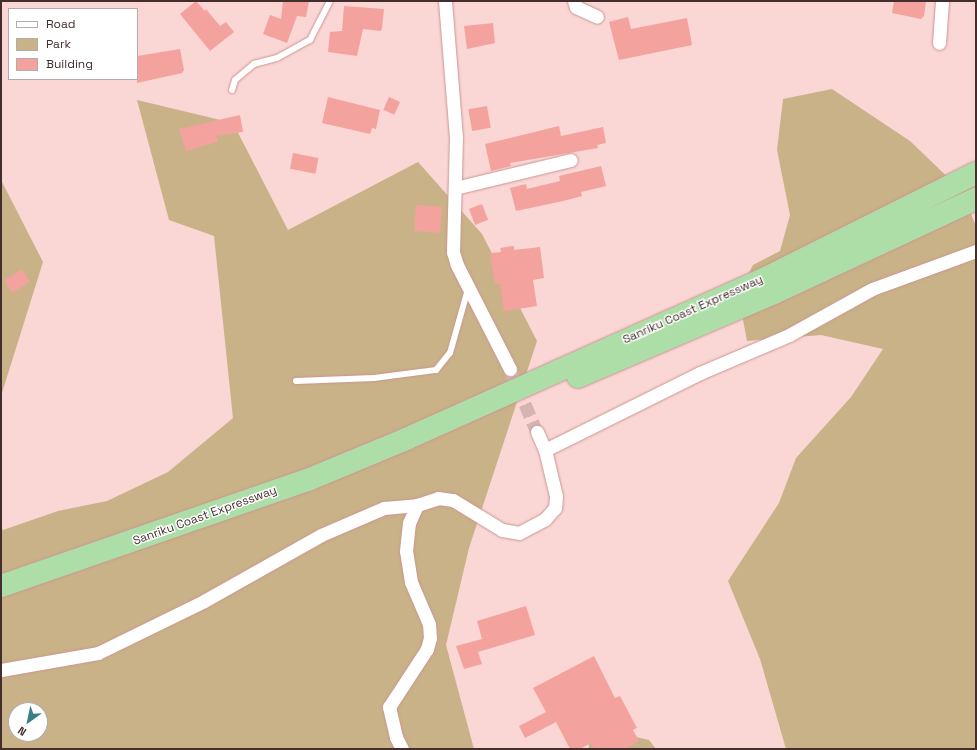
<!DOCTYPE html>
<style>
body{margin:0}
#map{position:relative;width:977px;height:750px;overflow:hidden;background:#fad6d4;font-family:"Space Grotesk",sans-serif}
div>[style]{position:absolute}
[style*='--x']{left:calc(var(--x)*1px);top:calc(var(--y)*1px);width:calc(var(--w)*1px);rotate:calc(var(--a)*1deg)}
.green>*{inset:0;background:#c9b287}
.building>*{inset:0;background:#f4a29e;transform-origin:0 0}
.minor-tunnel>*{height:13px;margin-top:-6.5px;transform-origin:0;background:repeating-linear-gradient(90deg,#d6b4b3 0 13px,transparent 0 19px)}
.roads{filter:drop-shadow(0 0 1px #cb9592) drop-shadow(0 0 1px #cb9592)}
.service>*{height:6px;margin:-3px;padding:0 3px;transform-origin:3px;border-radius:3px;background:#fff}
.minor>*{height:13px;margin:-6.5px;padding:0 6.5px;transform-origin:6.5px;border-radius:6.5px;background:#fff}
.motorway>*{height:22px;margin:-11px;padding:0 11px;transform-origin:11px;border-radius:11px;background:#addea7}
span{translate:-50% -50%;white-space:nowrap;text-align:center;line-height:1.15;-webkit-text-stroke:3px #fff;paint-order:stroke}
.street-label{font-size:12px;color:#442e2d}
.frame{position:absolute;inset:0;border:2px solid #442e2d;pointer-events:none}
.legend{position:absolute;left:8px;top:8px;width:130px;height:72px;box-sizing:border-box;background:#fff;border:1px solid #b4abab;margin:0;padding:5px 7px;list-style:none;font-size:12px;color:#442e2d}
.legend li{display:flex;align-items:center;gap:8px;height:20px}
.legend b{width:20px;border:1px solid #b4abab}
.north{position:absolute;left:8px;top:702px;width:40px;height:40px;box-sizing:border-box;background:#fff;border:1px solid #b4abab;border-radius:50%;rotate:213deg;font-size:11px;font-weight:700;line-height:16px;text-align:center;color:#442e2d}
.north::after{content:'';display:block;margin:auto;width:14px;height:18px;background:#388086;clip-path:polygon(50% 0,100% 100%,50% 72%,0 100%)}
</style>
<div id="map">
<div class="green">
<div style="clip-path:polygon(832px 89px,910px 141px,961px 190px,976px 226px,976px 749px,786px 749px,760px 659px,728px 581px,779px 503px,796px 458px,851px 397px,883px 349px,821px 335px,747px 341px,738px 293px,753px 265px,780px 251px,790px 215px,777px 150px,783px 99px)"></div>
<div style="clip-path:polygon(evenodd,137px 100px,233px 123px,288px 230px,418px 162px,482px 234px,537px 341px,469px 548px,446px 645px,474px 749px,1px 749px,1px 528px,3px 530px,58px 511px,107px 501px,168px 472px,233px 418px,214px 236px,169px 220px,137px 100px,16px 710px,40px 710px,40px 734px,16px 734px,16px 710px)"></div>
<div style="clip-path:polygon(1px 180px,43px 262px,1px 396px)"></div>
<div style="clip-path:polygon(588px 726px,649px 740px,656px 749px,589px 749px)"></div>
</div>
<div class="building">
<div style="clip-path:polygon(196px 1px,205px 11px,206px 9px,220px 26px,226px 22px,234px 32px,210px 51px,180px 14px)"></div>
<div style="clip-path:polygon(283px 1px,309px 1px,306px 17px,297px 16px,287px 43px,263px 34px,270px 15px,281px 19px)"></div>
<div style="clip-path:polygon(894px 1px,926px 1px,924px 16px,921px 19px,892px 13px)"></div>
<div style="clip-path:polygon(344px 6px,384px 9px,382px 28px,381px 31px,363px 29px,357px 56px,328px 52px,330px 32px,342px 31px)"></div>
<div style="clip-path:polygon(628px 17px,631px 29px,687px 18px,692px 45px,619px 60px,609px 22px)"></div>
<div style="clip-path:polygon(493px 23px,495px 43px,467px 49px,464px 26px)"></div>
<div style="clip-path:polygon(180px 49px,184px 70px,182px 73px,137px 83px,137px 56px)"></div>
<div style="clip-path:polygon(328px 97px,380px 110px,376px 129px,372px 128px,370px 134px,322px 123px)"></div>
<div style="left:389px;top:97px;width:12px;height:14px;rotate:24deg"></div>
<div style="left:487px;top:106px;width:22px;height:19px;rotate:80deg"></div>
<div style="clip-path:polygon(240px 115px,243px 132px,216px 136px,218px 142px,186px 151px,179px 129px)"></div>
<div style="clip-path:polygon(559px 126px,561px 136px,603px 127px,606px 143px,597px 145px,598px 148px,510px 163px,511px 166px,491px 171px,485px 144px)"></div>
<div style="left:293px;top:153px;width:26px;height:16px;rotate:11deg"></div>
<div style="clip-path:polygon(601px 166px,606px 186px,581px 192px,582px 196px,563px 201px,516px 211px,510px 188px,526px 184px,527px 189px,560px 181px,559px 176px)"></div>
<div style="left:482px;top:204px;width:17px;height:14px;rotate:69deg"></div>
<div style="left:416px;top:205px;width:26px;height:26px;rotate:4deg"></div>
<div style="clip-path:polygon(514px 246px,514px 250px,540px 247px,544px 278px,533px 280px,537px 306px,504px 311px,500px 284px,495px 284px,490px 253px,501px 252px,500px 248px)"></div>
<div style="left:22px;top:269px;width:15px;height:21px;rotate:58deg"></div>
<div style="clip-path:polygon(526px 606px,535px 635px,478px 652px,482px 664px,464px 669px,456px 646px,482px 639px,477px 621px)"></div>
<div style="clip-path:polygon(594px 656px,615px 698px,620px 696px,637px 728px,633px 730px,639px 741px,625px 749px,594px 749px,591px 743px,580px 749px,570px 749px,556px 722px,525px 738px,519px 726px,546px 712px,533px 688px)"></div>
</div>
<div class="minor-tunnel">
<div style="--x:510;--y:369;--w:69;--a:66.8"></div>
</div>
<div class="roads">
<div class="service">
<div style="--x:232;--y:90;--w:10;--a:-73"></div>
<div style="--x:235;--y:80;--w:25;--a:-40"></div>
<div style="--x:254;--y:64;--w:24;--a:-15"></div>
<div style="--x:277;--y:58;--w:38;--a:-29"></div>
<div style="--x:310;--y:40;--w:44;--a:-62.9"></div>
<div style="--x:296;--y:381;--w:78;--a:-2.2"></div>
<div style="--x:374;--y:378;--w:63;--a:-7.4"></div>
<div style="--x:436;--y:370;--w:22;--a:-51"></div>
<div style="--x:450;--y:353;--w:66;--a:-74.3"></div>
</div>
<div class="minor">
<div style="--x:445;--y:1;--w:136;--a:85.4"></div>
<div style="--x:456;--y:137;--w:115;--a:91.5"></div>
<div style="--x:453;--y:252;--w:14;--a:73"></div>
<div style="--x:457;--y:265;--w:117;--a:63"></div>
<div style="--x:574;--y:1;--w:6;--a:72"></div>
<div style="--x:576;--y:7;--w:23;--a:25"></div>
<div style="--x:939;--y:43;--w:42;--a:-85.9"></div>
<div style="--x:455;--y:188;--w:119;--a:-13.6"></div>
<div style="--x:545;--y:450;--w:173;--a:-26.4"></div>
<div style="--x:700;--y:373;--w:97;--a:-23.1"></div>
<div style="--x:789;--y:335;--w:95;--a:-29"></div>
<div style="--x:872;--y:289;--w:111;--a:-20.1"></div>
<div style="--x:1;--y:670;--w:98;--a:-9.9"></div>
<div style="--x:98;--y:653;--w:118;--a:-26.1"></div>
<div style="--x:204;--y:601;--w:134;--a:-29.4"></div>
<div style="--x:321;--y:535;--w:69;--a:-23.2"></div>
<div style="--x:384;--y:508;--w:33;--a:-5"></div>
<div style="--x:417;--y:505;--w:22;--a:-18"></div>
<div style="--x:438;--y:498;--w:15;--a:8"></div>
<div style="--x:453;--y:500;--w:57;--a:31.5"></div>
<div style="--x:502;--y:530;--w:17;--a:10"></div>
<div style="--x:519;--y:533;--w:30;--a:-28"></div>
<div style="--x:545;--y:519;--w:15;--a:-48"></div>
<div style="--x:555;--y:508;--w:12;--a:-85"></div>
<div style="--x:556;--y:496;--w:47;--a:-103.4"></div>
<div style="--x:545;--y:450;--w:20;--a:-114"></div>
<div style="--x:402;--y:749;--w:13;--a:-117"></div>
<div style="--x:396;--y:737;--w:31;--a:-103"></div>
<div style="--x:389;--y:707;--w:69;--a:-56.8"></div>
<div style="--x:427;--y:649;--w:11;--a:-75"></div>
<div style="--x:430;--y:638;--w:14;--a:-94"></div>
<div style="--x:429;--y:624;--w:46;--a:-113.2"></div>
<div style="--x:411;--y:582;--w:31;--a:-99"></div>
<div style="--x:406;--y:551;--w:28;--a:-84"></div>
<div style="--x:409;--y:523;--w:20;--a:-66"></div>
</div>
<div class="motorway">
<div style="--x:578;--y:377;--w:213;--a:-23.2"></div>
<div style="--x:774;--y:293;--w:223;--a:-25"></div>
<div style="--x:1;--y:586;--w:327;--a:-19.1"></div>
<div style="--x:310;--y:479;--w:104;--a:-22.6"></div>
<div style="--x:406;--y:439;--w:394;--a:-24.1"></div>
<div style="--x:766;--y:278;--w:235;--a:-26.6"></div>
</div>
</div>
<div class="street-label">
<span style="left:693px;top:310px;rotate:-24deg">Sanriku Coast Expressway</span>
<span style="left:205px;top:516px;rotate:-20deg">Sanriku Coast Expressway</span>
</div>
<div class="frame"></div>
<ul class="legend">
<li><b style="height:5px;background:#fff"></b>Road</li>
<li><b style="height:11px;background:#c9b287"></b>Park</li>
<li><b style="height:11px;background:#f4a29e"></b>Building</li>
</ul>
<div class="north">N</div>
</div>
